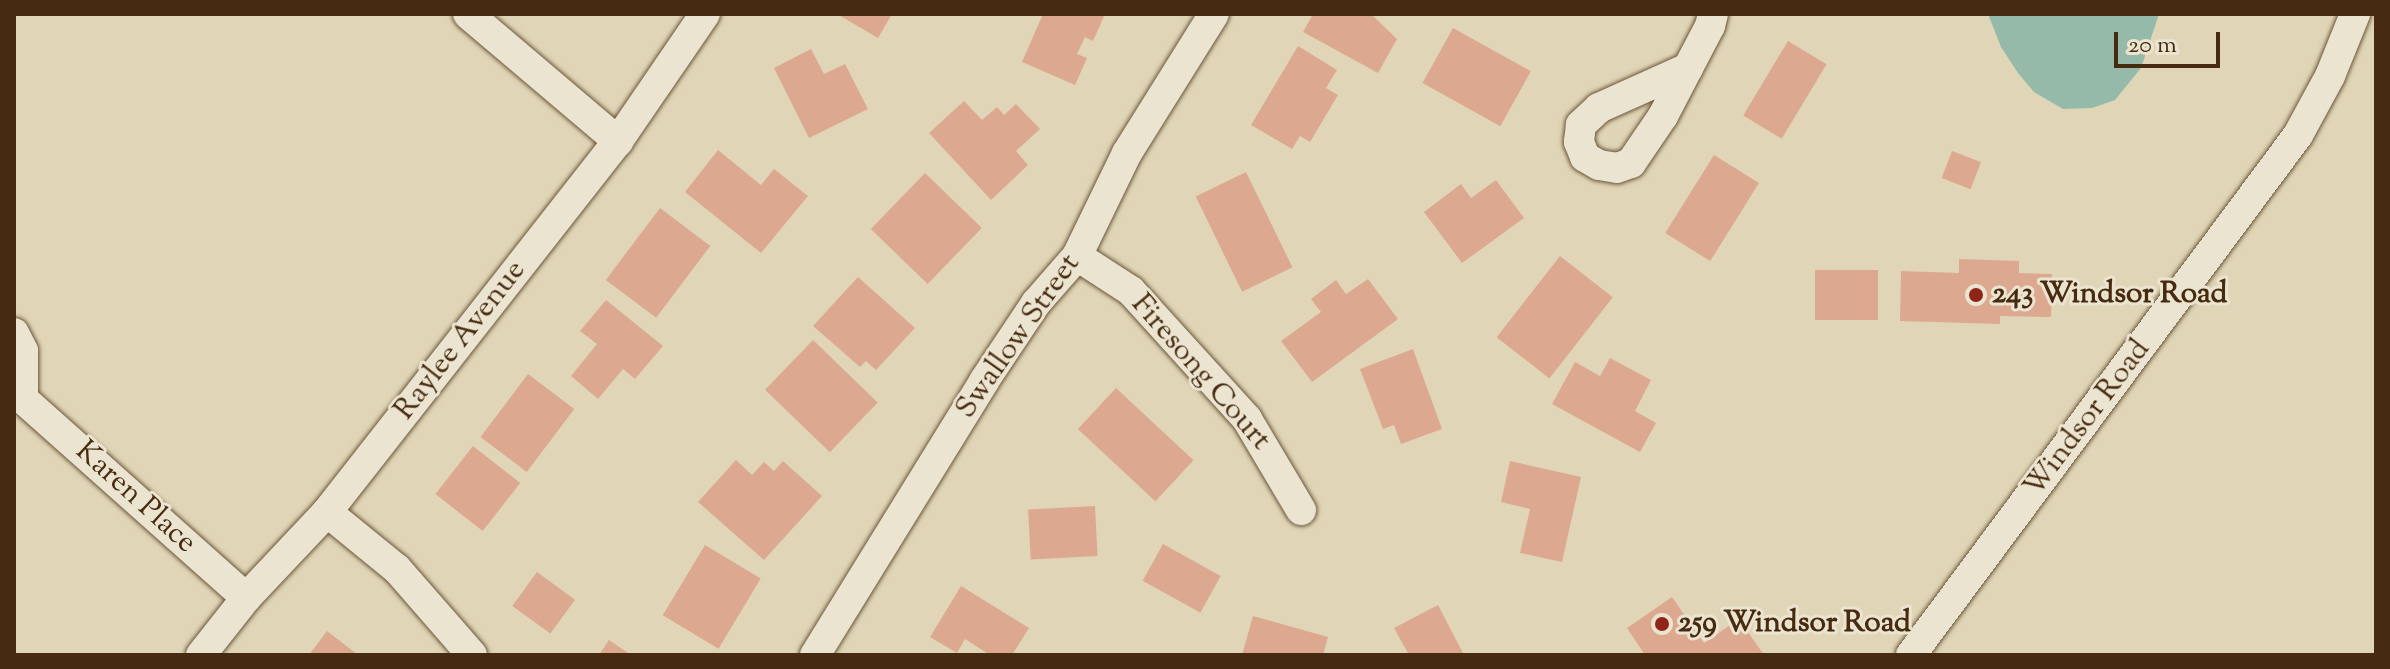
<!DOCTYPE html>
<style>
body{margin:0}
#map{position:relative;width:2390px;height:669px;overflow:hidden;background:#e0d6b7;font-family:"Sorts Mill Goudy",serif}
div>[style]{position:absolute}
[style*='--x']{left:calc(var(--x)*1px);top:calc(var(--y)*1px);width:calc(var(--w)*1px);rotate:calc(var(--a)*1deg)}
.water>*{inset:0;background:#95baa9}
.building>*{inset:0;background:#dca990;transform-origin:0 0}
.roads{filter:drop-shadow(0 0 2px #6d563a) drop-shadow(0 0 2px #6d563a)}
.street>*{height:30px;margin:-15px;padding:0 15px;transform-origin:15px;border-radius:15px;background:#ebe4d0}
.dots>*{width:22px;height:22px;translate:-50% -50%;box-sizing:border-box;border:4px solid #ebe4d0;border-radius:50%}
span{translate:-50% -50%;white-space:nowrap;text-align:center;line-height:1.15;-webkit-text-stroke:6px #ebe4d0;paint-order:stroke}
.poi-label{font-size:30px;color:#472b10;font-weight:700}
.left{translate:0 -50%;text-align:left}
.street-label{font-size:30px;color:#472b10}
.frame{position:absolute;inset:0;border:16px solid #472b10;pointer-events:none}
.scale{position:absolute;left:2114px;top:32px;width:106px;height:36px;box-sizing:border-box;border:4px solid #472b10;border-top:0;padding-left:10px;font-size:24px;line-height:28px;white-space:nowrap;color:#472b10;-webkit-text-stroke:6px #ebe4d0;paint-order:stroke}
</style>
<div id="map">
<div class="water">
<div style="clip-path:polygon(1988px 14px,2159px 14px,2141px 68px,2115px 100px,2092px 108px,2063px 109px,2034px 92px,2018px 73px,2001px 47px)"></div>
</div>
<div class="building">
<div style="clip-path:polygon(837px 14px,892px 14px,878px 38px)"></div>
<div style="clip-path:polygon(1043px 14px,1105px 14px,1093px 41px,1085px 37px,1077px 54px,1087px 58px,1075px 85px,1022px 62px)"></div>
<div style="clip-path:polygon(1313px 14px,1371px 14px,1397px 39px,1378px 73px,1303px 32px)"></div>
<div style="left:1453px;top:28px;width:89px;height:63px;rotate:29deg"></div>
<div style="left:1788px;top:41px;width:45px;height:87px;rotate:31deg"></div>
<div style="clip-path:polygon(1298px 46px,1337px 70px,1326px 88px,1338px 95px,1310px 142px,1300px 136px,1292px 149px,1251px 125px)"></div>
<div style="clip-path:polygon(811px 49px,824px 74px,845px 64px,868px 109px,809px 138px,774px 68px)"></div>
<div style="clip-path:polygon(964px 101px,982px 120px,997px 107px,1004px 115px,1016px 104px,1040px 129px,1016px 151px,1028px 165px,991px 200px,929px 133px)"></div>
<div style="clip-path:polygon(718px 150px,761px 185px,774px 169px,808px 196px,761px 253px,685px 192px)"></div>
<div style="left:1952px;top:151px;width:31px;height:29px;rotate:21deg"></div>
<div style="left:1714px;top:155px;width:53px;height:92px;rotate:32deg"></div>
<div style="left:1246px;top:172px;width:106px;height:56px;rotate:64deg"></div>
<div style="left:925px;top:173px;width:79px;height:78px;rotate:44deg"></div>
<div style="clip-path:polygon(1496px 180px,1524px 218px,1462px 263px,1424px 212px,1461px 184px,1471px 198px)"></div>
<div style="left:660px;top:208px;width:63px;height:90px;rotate:37deg"></div>
<div style="left:1560px;top:256px;width:67px;height:103px;rotate:38deg"></div>
<div style="clip-path:polygon(1959px 259px,2019px 261px,2019px 273px,2052px 274px,2051px 317px,2000px 316px,2000px 324px,1900px 321px,1901px 271px,1959px 273px)"></div>
<div style="left:1815px;top:270px;width:63px;height:50px"></div>
<div style="clip-path:polygon(858px 277px,915px 328px,876px 370px,866px 361px,860px 367px,813px 326px)"></div>
<div style="clip-path:polygon(1368px 279px,1398px 319px,1312px 382px,1281px 341px,1321px 312px,1311px 299px,1336px 280px,1346px 294px)"></div>
<div style="clip-path:polygon(606px 300px,663px 346px,635px 379px,623px 369px,598px 399px,571px 376px,597px 344px,580px 331px)"></div>
<div style="left:813px;top:340px;width:90px;height:69px;rotate:44deg"></div>
<div style="clip-path:polygon(1413px 349px,1442px 429px,1401px 444px,1394px 425px,1383px 429px,1360px 369px)"></div>
<div style="clip-path:polygon(1610px 358px,1651px 380px,1635px 411px,1656px 423px,1640px 452px,1552px 404px,1575px 362px,1600px 376px)"></div>
<div style="left:528px;top:374px;width:58px;height:79px;rotate:37deg"></div>
<div style="left:1116px;top:388px;width:106px;height:56px;rotate:43deg"></div>
<div style="left:473px;top:446px;width:60px;height:61px;rotate:38deg"></div>
<div style="clip-path:polygon(736px 460px,752px 475px,764px 462px,774px 471px,783px 461px,822px 496px,764px 560px,698px 502px)"></div>
<div style="clip-path:polygon(1510px 461px,1581px 477px,1562px 562px,1520px 553px,1530px 509px,1501px 502px)"></div>
<div style="left:1095px;top:506px;width:50px;height:67px;rotate:87deg"></div>
<div style="left:1163px;top:544px;width:66px;height:42px;rotate:29deg"></div>
<div style="left:705px;top:545px;width:65px;height:82px;rotate:31deg"></div>
<div style="left:537px;top:572px;width:47px;height:42px;rotate:36deg"></div>
<div style="clip-path:polygon(961px 586px,1029px 628px,1012px 655px,990px 655px,965px 639px,957px 653px,930px 637px)"></div>
<div style="clip-path:polygon(1672px 597px,1704px 643px,1739px 619px,1764px 655px,1645px 655px,1627px 628px)"></div>
<div style="clip-path:polygon(1438px 605px,1464px 655px,1409px 655px,1394px 628px)"></div>
<div style="clip-path:polygon(1253px 616px,1328px 637px,1323px 655px,1242px 655px)"></div>
<div style="clip-path:polygon(327px 631px,358px 655px,309px 655px)"></div>
<div style="clip-path:polygon(609px 640px,631px 655px,599px 655px)"></div>
</div>
<div class="roads">
<div class="street">
<div style="--x:468;--y:14;--w:197;--a:40.3"></div>
<div style="--x:1688;--y:68;--w:98;--a:155.8"></div>
<div style="--x:1599;--y:108;--w:25;--a:137"></div>
<div style="--x:1581;--y:125;--w:17;--a:97"></div>
<div style="--x:1579;--y:142;--w:16;--a:68"></div>
<div style="--x:1585;--y:157;--w:16;--a:30"></div>
<div style="--x:1599;--y:165;--w:18;--a:9"></div>
<div style="--x:1617;--y:168;--w:15;--a:-20"></div>
<div style="--x:1631;--y:163;--w:57;--a:-55.8"></div>
<div style="--x:1663;--y:116;--w:54;--a:-62.5"></div>
<div style="--x:1688;--y:68;--w:47;--a:-62.4"></div>
<div style="--x:1710;--y:26;--w:12;--a:-76"></div>
<div style="--x:1077;--y:256;--w:64;--a:32.9"></div>
<div style="--x:1131;--y:291;--w:173;--a:47.8"></div>
<div style="--x:1247;--y:419;--w:106;--a:59.3"></div>
<div style="--x:14;--y:333;--w:20;--a:63"></div>
<div style="--x:23;--y:351;--w:48;--a:90"></div>
<div style="--x:14;--y:395;--w:10;--a:24"></div>
<div style="--x:23;--y:399;--w:299;--a:41.7"></div>
<div style="--x:327;--y:512;--w:90;--a:39.2"></div>
<div style="--x:397;--y:569;--w:114;--a:48.9"></div>
<div style="--x:201;--y:655;--w:73;--a:-51.7"></div>
<div style="--x:246;--y:598;--w:118;--a:-46.7"></div>
<div style="--x:327;--y:512;--w:472;--a:-51.9"></div>
<div style="--x:618;--y:141;--w:154;--a:-55.6"></div>
<div style="--x:815;--y:655;--w:322;--a:-58.3"></div>
<div style="--x:984;--y:381;--w:94;--a:-56.3"></div>
<div style="--x:1036;--y:303;--w:62;--a:-48.9"></div>
<div style="--x:1077;--y:256;--w:114;--a:-64.1"></div>
<div style="--x:1127;--y:153;--w:164;--a:-58"></div>
<div style="--x:1911;--y:655;--w:648;--a:-53.34"></div>
<div style="--x:2298;--y:135;--w:67;--a:-61.5"></div>
<div style="--x:2330;--y:76;--w:67;--a:-68"></div>
</div>
</div>
<div class="dots">
<div style="left:1976px;top:295px;background:#8f2418"></div>
<div style="left:1662px;top:624px;background:#8f2418"></div>
</div>
<div class="poi-label">
<span class="left" style="left:1992px;top:295px">243 Windsor Road</span>
<span class="left" style="left:1678px;top:624px">259 Windsor Road</span>
</div>
<div class="street-label">
<span style="left:1019px;top:337px;rotate:-55deg">Swallow Street</span>
<span style="left:461px;top:341px;rotate:-52deg">Raylee Avenue</span>
<span style="left:1200px;top:373px;rotate:49deg">Firesong Court</span>
<span style="left:2088px;top:419px;rotate:-53deg">Windsor Road</span>
<span style="left:135px;top:498px;rotate:42deg">Karen Place</span>
</div>
<div class="frame"></div>
<div class="scale">20 m</div>
</div>
